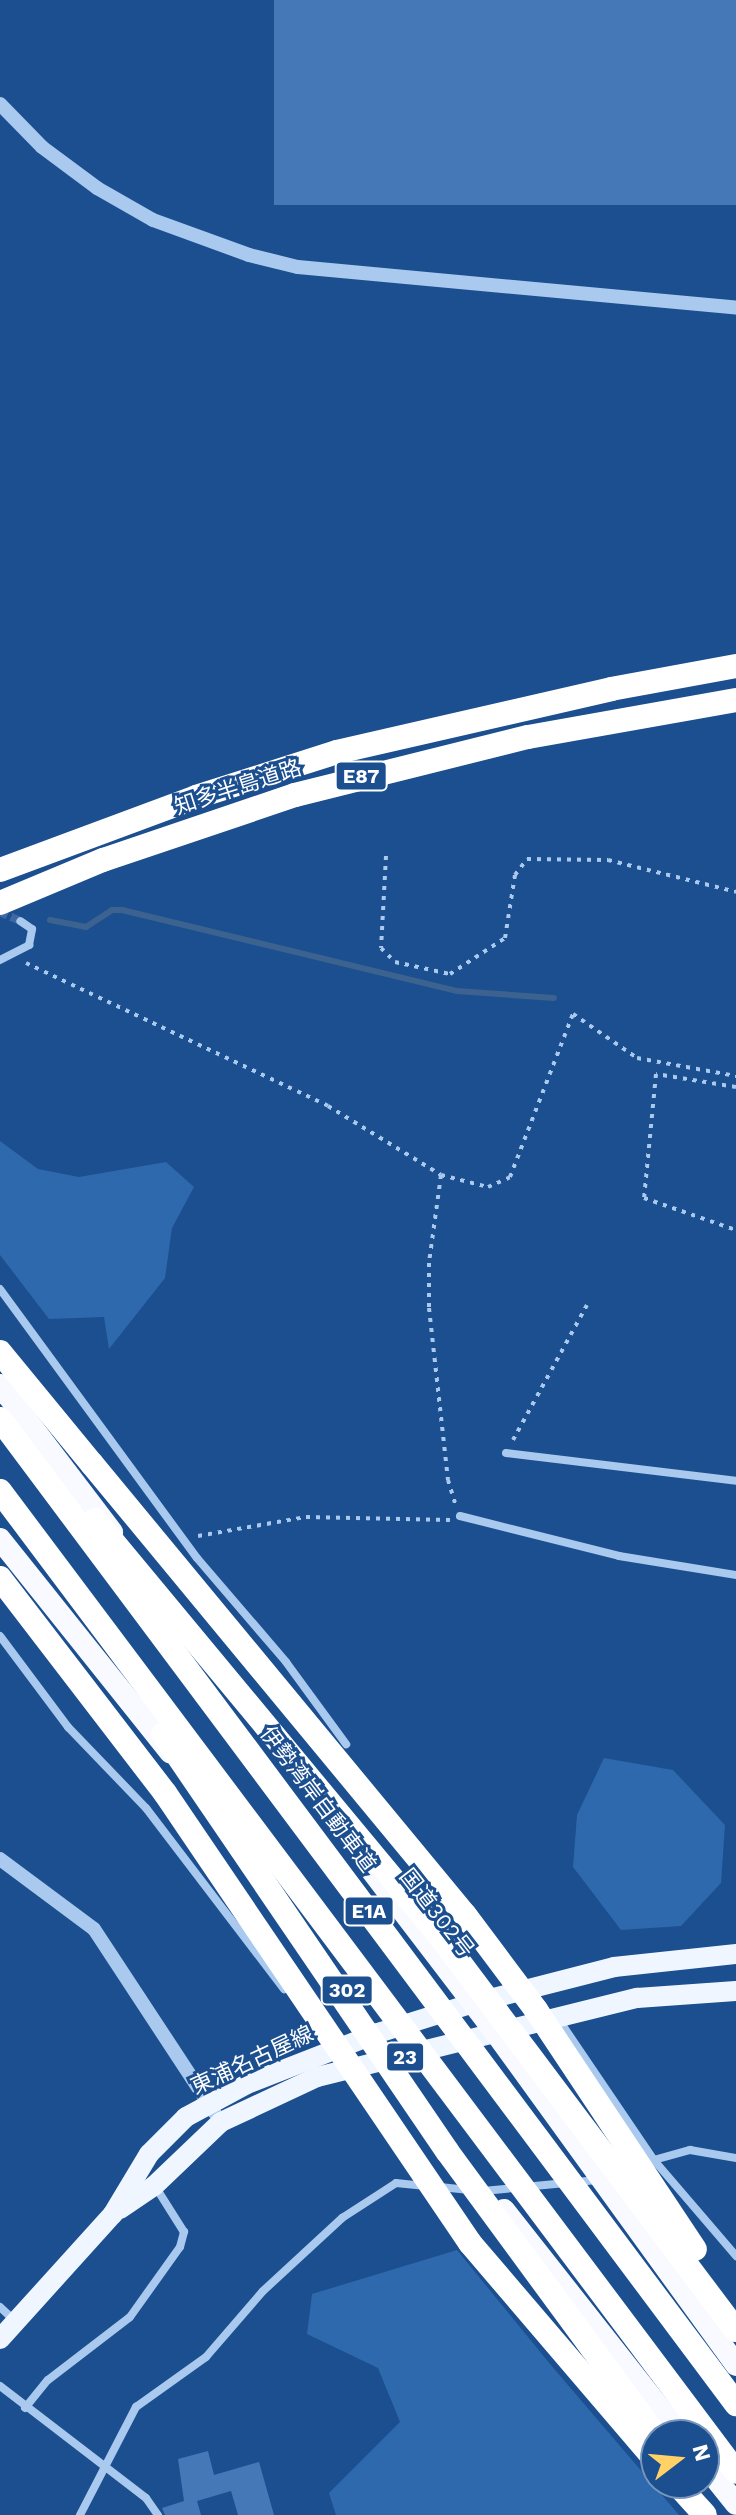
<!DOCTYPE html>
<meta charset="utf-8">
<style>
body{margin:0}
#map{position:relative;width:736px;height:2515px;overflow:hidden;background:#1b4f8f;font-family:"Work Sans","Noto Sans JP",sans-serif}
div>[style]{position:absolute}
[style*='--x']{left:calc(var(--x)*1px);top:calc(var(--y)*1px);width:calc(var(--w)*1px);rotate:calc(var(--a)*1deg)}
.green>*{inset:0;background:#2e69ad}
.stream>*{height:6px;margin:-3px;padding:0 3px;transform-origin:3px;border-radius:3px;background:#3c6290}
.building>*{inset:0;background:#4478b7;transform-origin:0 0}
.minor-tunnel>*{height:8px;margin-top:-4px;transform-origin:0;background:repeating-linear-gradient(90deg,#3d69a0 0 8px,transparent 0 12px)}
.path>*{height:4px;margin-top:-2px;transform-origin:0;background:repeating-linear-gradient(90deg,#a9c9ee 0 4px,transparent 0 10px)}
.minor>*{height:8px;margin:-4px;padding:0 4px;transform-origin:4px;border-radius:4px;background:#a9c9ee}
.tertiary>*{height:14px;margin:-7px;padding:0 7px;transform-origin:7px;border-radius:7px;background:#a9c9ee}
.primary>*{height:20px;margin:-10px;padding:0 10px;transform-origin:10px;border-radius:10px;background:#f0f6ff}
.trunk>*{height:22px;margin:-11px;padding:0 11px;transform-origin:11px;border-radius:11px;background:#f8faff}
.motorway>*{height:24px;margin:-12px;padding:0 12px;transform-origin:12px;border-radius:12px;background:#fff}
.motorway-bridge>*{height:24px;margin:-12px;padding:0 12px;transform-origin:12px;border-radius:12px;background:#fff}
span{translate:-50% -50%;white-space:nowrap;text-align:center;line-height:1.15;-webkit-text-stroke:6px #1b4f8f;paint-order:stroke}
.shield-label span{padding:2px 6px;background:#1b4f8f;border:2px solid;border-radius:6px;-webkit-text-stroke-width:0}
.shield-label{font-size:20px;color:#fff;font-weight:700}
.street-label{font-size:22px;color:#fff}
.north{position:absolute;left:640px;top:2419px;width:80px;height:80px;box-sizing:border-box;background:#1b4f8f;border:2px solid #7695bc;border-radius:50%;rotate:74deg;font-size:22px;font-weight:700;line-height:32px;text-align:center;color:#fff}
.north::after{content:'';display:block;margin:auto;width:28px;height:36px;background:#ffd166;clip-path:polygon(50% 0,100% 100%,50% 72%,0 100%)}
</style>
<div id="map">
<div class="green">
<div style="clip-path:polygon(0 1141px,38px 1169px,79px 1177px,166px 1162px,194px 1187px,172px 1228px,165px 1278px,109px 1349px,104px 1317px,49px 1319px,0 1255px)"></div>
<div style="clip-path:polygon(604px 1758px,673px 1770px,725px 1825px,721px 1883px,681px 1926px,621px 1930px,573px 1867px,577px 1815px)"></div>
<div style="clip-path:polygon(457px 2250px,550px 2364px,679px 2515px,336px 2515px,329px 2493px,400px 2422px,378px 2368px,307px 2334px,312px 2294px)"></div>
</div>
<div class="stream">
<div style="--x:50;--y:920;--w:37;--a:11"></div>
<div style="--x:86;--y:927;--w:31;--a:-33"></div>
<div style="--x:112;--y:910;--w:10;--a:0"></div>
<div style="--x:122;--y:910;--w:345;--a:13.6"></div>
<div style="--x:457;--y:991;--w:97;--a:4.1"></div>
</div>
<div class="building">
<div style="left:274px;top:0;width:462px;height:205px"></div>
<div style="clip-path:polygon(208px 2451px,214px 2475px,259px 2462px,274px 2515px,238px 2515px,231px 2491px,197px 2501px,201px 2515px,165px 2515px,162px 2508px,184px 2501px,178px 2459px)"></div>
</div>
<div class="minor-tunnel">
<div style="--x:0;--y:912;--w:22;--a:24"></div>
</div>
<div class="path">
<div style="--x:386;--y:856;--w:92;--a:93.1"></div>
<div style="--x:381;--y:948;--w:20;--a:45"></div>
<div style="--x:395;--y:962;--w:56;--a:12.3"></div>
<div style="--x:450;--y:974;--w:66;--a:-33.2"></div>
<div style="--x:505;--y:938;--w:64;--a:-81"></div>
<div style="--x:515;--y:875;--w:20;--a:-53"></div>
<div style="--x:527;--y:859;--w:81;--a:0.7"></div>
<div style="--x:608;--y:860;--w:132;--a:14"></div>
<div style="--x:26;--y:963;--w:334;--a:25.3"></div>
<div style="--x:328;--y:1106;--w:132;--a:31.4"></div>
<div style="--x:441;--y:1175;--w:49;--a:14.3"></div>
<div style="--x:488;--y:1187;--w:24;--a:-24"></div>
<div style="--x:510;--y:1177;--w:175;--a:-68.9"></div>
<div style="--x:573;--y:1014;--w:78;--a:34.5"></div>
<div style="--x:637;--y:1058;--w:101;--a:10.3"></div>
<div style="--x:736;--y:1087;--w:81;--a:-170.8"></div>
<div style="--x:656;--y:1074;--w:125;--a:95.5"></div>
<div style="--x:644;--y:1198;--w:97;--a:19.2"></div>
<div style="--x:441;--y:1175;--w:89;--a:97.8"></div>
<div style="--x:429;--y:1263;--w:45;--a:90"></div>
<div style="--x:429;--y:1308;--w:173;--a:83.7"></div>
<div style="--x:448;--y:1480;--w:27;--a:73"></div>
<div style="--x:513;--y:1440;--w:154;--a:-61.3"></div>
<div style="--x:198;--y:1536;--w:110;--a:-10"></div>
<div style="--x:306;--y:1517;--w:144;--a:1.2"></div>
</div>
<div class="minor">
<div style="--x:0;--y:960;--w:33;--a:-27"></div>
<div style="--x:29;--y:945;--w:16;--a:-79"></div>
<div style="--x:32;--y:929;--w:14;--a:-146"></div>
<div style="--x:0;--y:1289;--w:333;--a:53.8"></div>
<div style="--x:197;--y:1558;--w:137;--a:49.4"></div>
<div style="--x:286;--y:1662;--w:102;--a:53.8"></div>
<div style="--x:506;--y:1453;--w:232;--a:6.9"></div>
<div style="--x:460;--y:1516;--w:164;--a:14.1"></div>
<div style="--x:619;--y:1556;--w:119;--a:9.2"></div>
<div style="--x:0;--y:1636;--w:114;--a:53.2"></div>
<div style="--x:68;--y:1727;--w:112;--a:46.1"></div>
<div style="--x:146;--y:1808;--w:228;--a:52.7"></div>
<div style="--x:559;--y:2020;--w:168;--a:55.9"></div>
<div style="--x:653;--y:2159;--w:128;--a:49.4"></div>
<div style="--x:643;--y:2163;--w:49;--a:-15.5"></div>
<div style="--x:690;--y:2150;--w:47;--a:9.9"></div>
<div style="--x:440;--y:2187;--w:30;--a:6"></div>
<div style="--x:483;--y:2191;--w:115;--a:-5.5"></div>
<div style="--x:0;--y:2307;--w:19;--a:43"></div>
<div style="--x:0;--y:2386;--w:184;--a:37.5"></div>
<div style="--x:146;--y:2498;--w:21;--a:55"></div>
<div style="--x:25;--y:2408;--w:36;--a:-51"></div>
<div style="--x:48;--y:2380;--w:103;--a:-37.5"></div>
<div style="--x:130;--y:2317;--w:86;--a:-54.5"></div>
<div style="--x:180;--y:2247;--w:16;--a:-75"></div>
<div style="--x:184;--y:2232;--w:54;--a:-122.2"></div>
<div style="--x:80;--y:2515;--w:122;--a:-62.6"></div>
<div style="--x:136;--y:2407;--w:86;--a:-35.5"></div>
<div style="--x:206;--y:2357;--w:87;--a:-49.2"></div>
<div style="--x:263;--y:2291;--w:108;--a:-42.7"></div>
<div style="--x:342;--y:2218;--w:64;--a:-32.9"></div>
<div style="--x:396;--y:2183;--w:30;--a:6"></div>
</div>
<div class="tertiary">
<div style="--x:0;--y:104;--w:60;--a:45.7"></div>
<div style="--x:42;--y:147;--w:69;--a:36.7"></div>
<div style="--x:97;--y:188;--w:64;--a:29.7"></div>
<div style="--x:153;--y:220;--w:102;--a:20"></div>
<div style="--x:249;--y:255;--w:50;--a:13.8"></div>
<div style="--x:298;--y:267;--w:440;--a:5.3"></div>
<div style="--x:0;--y:1859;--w:117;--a:36.7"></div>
<div style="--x:94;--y:1929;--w:219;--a:56.7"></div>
</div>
<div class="primary">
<div style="--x:120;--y:2209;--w:41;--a:-34.1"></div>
<div style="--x:154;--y:2186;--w:93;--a:-43.7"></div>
<div style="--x:221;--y:2122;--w:106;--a:-25.1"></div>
<div style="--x:317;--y:2077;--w:330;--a:-13.9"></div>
<div style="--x:637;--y:1998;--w:99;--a:-4"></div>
<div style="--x:0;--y:2339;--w:169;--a:-47.9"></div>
<div style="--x:113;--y:2214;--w:70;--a:-59"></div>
<div style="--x:149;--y:2154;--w:52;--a:-45"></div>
<div style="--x:186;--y:2117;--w:69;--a:-28.4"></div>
<div style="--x:247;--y:2084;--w:141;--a:-21.3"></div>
<div style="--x:378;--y:2033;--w:101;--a:-17.4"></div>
<div style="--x:474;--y:2003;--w:145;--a:-14.4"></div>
<div style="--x:614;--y:1967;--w:123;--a:-6.1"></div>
</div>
<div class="trunk">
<div style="--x:0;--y:1385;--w:185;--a:52.7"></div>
<div style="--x:0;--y:1539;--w:273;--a:51.4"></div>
<div style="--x:369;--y:1867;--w:213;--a:52.6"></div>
<div style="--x:498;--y:2036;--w:406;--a:54.1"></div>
<div style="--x:504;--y:2210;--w:286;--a:51.8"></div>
<div style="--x:704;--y:2464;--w:51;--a:51.3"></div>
</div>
<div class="motorway">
<div style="--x:0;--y:870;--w:209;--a:-20.4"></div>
<div style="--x:196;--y:797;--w:148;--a:-17.7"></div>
<div style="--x:337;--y:752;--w:281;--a:-12.9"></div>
<div style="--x:611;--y:689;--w:127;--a:-10.4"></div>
<div style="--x:0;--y:903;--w:112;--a:-22.7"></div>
<div style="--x:103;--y:860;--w:203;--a:-18.7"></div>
<div style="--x:295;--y:795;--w:240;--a:-14"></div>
<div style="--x:528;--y:737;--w:211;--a:-10.1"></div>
<div style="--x:0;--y:1352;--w:145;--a:50.6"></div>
<div style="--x:0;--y:1578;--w:271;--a:52.5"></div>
<div style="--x:676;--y:2483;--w:43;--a:47.8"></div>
</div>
<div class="motorway-bridge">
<div style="--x:0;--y:1419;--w:1230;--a:53.23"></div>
<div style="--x:92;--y:1464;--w:585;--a:50.41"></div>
<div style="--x:465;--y:1915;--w:119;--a:53.2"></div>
<div style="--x:536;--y:2010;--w:287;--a:56.4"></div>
<div style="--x:0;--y:1491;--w:1226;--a:53.12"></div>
<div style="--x:95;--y:1520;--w:534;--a:50.32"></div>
<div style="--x:436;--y:1931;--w:499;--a:53.1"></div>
<div style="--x:163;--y:1734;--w:505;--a:55.74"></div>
<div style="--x:447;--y:2151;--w:353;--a:53.7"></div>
<div style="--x:165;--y:1793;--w:544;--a:55.87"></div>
<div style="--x:470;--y:2243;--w:287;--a:49.5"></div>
</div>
<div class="shield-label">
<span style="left:361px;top:776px">E87</span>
<span style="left:369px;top:1911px">E1A</span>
<span style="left:347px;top:1990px">302</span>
<span style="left:405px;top:2057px">23</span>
</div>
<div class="street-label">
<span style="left:238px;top:787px;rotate:-18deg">知多半島道路</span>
<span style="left:318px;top:1799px;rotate:53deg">伊勢湾岸自動車道</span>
<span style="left:437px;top:1913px;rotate:52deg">国道302号</span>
<span style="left:252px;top:2060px;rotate:-25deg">東浦名古屋線</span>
</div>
<div class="north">N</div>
</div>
